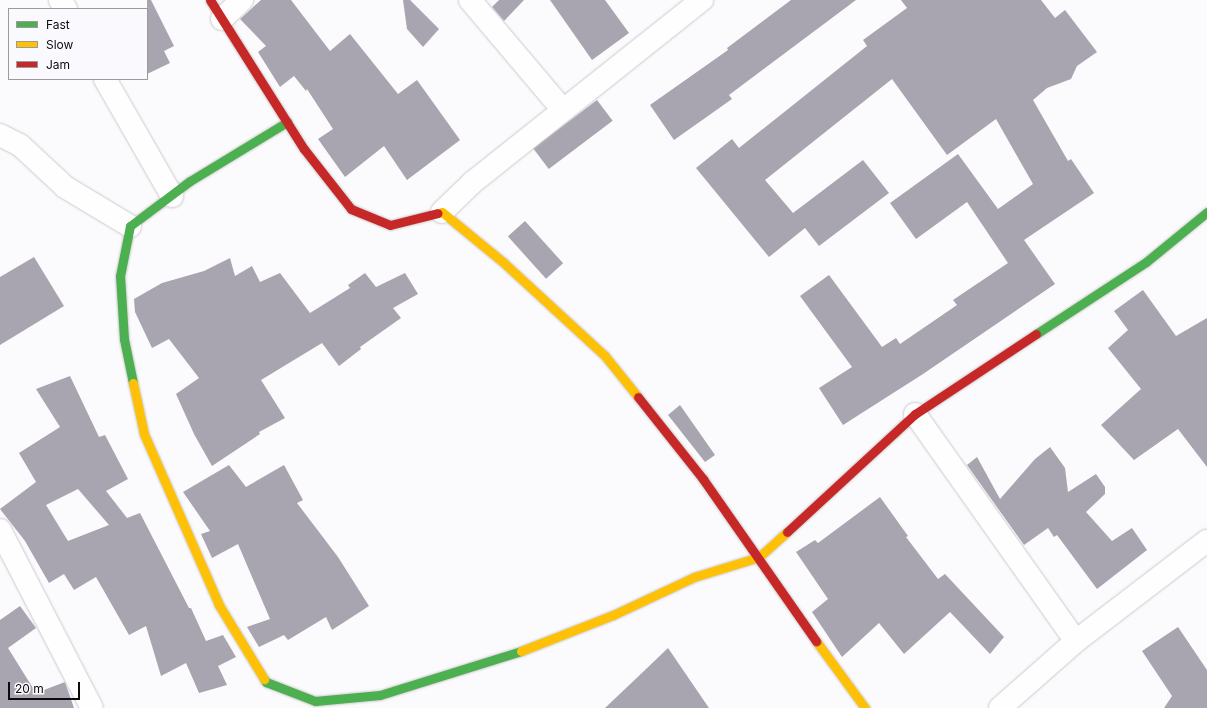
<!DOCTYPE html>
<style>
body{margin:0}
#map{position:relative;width:1207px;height:708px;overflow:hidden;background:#fbfafc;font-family:Inter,sans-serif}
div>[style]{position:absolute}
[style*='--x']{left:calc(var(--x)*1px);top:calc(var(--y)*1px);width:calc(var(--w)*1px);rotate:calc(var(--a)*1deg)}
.building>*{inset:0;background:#a8a4b0;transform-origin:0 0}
.roads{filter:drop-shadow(0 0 1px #cccbcd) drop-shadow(0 0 1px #cccbcd)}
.street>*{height:22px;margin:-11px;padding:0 11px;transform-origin:11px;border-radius:11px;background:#fefeff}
.fast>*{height:9px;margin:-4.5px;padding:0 4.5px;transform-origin:4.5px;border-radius:4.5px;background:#4caf50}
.slow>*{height:9px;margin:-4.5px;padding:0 4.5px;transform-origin:4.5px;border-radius:4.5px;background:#ffc107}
.jam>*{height:9px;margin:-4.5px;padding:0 4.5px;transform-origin:4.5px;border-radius:4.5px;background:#c62828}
span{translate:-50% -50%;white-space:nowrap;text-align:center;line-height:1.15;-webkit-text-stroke:4px #faf9fd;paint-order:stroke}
.legend{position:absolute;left:8px;top:8px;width:140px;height:72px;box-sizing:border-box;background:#faf9fd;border:1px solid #9b9a9d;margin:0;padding:5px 7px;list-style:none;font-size:12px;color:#0c0c0d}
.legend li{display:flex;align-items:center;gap:8px;height:20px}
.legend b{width:20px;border:1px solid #9b9a9d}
.scale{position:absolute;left:8px;top:682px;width:72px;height:18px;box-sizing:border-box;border:2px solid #0c0c0d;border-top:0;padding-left:5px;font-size:12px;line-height:14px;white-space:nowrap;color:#0c0c0d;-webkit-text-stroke:3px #faf9fd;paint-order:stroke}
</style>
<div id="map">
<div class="building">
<div style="clip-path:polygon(147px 0,151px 0,174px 46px,164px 51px,170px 63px,147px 74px)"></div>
<div style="clip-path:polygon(261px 0,291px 0,330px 51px,350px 34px,398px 94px,417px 80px,460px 140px,407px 180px,384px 146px,345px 177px,318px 139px,333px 129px,307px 89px,306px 91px,294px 76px,280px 87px,258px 52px,266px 46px,240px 19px)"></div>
<div style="clip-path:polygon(403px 0,410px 0,439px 29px,423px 47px,407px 29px)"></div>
<div style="clip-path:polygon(499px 0,524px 0,504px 21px,492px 7px)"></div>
<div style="clip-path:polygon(550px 0,605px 0,629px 33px,592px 60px)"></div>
<div style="clip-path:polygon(791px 0,856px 0,729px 95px,732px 99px,674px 140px,650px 105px,728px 50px,727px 48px)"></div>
<div style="clip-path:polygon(901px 0,1041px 0,1055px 18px,1065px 10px,1097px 52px,1077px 66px,1071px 79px,1047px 88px,1033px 100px,1068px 161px,1071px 159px,1094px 193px,1024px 240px,1055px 284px,923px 374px,843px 425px,819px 388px,852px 367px,800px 296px,829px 275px,882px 347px,896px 338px,900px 344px,957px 305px,953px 300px,1008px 263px,967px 202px,916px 239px,890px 203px,958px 154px,998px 209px,1033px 184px,996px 119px,947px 155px,892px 79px,765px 180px,793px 213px,863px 160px,889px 193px,819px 246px,805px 228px,769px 257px,696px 168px,732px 139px,739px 148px,867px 46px,863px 40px,907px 8px)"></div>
<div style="left:597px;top:100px;width:26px;height:80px;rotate:53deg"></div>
<div style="left:525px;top:221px;width:57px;height:23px;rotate:48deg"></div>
<div style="clip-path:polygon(34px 257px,64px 306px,0 345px,0 277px)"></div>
<div style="clip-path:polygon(230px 258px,235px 276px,252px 266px,260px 282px,280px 273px,310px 313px,350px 288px,348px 285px,365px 273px,376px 287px,405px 273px,418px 294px,393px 308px,401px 318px,360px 347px,361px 349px,339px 366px,322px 343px,261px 380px,285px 418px,259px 432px,260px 434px,212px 466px,194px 434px,176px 394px,199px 378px,169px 339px,152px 348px,135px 312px,134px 299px,162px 283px,204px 271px)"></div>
<div style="clip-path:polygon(1143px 290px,1176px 336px,1207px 318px,1207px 467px,1178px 429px,1134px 460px,1101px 425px,1141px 389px,1108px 348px,1128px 330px,1114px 311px)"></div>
<div style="clip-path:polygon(evenodd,70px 376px,99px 437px,105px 435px,128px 479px,106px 491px,127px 518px,140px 513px,189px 608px,191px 608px,206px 641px,223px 635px,236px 657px,218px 666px,227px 685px,199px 693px,186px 663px,161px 676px,146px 626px,129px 635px,96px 577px,74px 590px,64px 574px,49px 583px,25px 541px,0 509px,36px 482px,19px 453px,60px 427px,36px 389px,70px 376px,78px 489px,109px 525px,68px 541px,46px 505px,78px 489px)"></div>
<div style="clip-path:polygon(680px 405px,715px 455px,705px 462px,668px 415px)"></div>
<div style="clip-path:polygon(1050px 447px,1065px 468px,1068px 492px,1096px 474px,1105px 487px,1105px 494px,1086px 512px,1112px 541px,1132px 528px,1147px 550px,1097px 589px,1057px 535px,1054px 537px,1048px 528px,1024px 545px,967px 465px,977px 457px,1000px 499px,1035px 459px)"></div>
<div style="clip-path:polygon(229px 465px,246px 487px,284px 465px,303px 500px,297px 503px,338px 557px,369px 606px,332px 630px,326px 617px,288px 640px,284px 635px,259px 647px,247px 627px,270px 619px,238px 544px,212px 558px,201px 534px,210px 531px,183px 492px)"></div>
<div style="clip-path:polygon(880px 497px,908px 536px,906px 537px,938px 579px,945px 574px,1004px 637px,990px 654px,950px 612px,904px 654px,879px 623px,842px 657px,812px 612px,828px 599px,796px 552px,815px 540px,818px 543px)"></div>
<div style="clip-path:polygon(20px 606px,36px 628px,8px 648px,36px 693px,65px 682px,74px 708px,0 708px,0 620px)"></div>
<div style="clip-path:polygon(1178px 627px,1207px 670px,1207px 708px,1164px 708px,1172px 696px,1142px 651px)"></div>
<div style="clip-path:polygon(668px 648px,709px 708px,605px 708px,644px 671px)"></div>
</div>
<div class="roads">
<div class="street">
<div style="--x:60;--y:0;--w:11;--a:56"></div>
<div style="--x:470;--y:0;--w:144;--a:49.8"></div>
<div style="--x:222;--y:19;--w:28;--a:-44"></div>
<div style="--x:105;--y:79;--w:135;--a:60.2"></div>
<div style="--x:0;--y:135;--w:22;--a:27"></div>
<div style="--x:20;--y:145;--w:62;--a:43"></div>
<div style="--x:65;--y:187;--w:76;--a:31"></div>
<div style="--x:442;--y:212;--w:43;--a:-44.1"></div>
<div style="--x:473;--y:182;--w:293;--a:-38.5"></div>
<div style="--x:915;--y:414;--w:278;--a:54.7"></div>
<div style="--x:0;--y:530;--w:200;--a:62.7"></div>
<div style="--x:1000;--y:708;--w:101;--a:-41.4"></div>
<div style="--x:1076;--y:641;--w:165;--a:-37.4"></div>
</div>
<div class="fast">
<div style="--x:1036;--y:334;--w:131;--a:-33.2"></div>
<div style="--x:1146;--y:262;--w:79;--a:-39.3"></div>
<div style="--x:133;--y:383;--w:45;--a:-101.6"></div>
<div style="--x:124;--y:339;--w:63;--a:-93.6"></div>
<div style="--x:120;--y:276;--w:51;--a:-78.7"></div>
<div style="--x:130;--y:226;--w:75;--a:-36.9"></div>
<div style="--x:190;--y:181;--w:114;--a:-31.3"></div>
<div style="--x:264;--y:679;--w:4;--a:56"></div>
<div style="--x:266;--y:682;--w:53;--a:21.2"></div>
<div style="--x:315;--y:701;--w:65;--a:-5.3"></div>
<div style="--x:380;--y:695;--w:148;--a:-17.3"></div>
</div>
<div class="slow">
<div style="--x:438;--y:213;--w:4;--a:-14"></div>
<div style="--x:442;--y:212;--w:80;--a:39.4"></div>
<div style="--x:504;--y:263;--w:137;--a:42.6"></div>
<div style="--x:605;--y:356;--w:53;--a:51.2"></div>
<div style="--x:133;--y:383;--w:52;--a:77.8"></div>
<div style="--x:144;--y:434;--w:187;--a:66.3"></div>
<div style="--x:219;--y:605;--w:87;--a:58.7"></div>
<div style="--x:816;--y:641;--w:83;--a:53.8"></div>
<div style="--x:521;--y:651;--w:99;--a:-21.4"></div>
<div style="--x:613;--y:615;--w:89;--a:-25.1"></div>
<div style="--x:694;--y:577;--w:68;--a:-17.1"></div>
<div style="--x:759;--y:557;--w:38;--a:-42"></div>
</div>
<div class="jam">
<div style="--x:210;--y:0;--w:176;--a:57.8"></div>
<div style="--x:304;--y:149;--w:76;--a:51.9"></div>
<div style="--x:351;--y:209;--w:42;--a:22.3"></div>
<div style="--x:390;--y:225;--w:49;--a:-14"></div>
<div style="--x:638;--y:397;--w:105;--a:51.6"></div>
<div style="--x:703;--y:479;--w:198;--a:55.1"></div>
<div style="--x:787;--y:532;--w:174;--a:-42.7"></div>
<div style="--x:915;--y:414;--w:145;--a:-33.5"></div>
</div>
</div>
<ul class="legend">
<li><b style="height:5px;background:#4caf50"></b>Fast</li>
<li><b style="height:5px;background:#ffc107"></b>Slow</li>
<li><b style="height:5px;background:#c62828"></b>Jam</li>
</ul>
<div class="scale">20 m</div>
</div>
